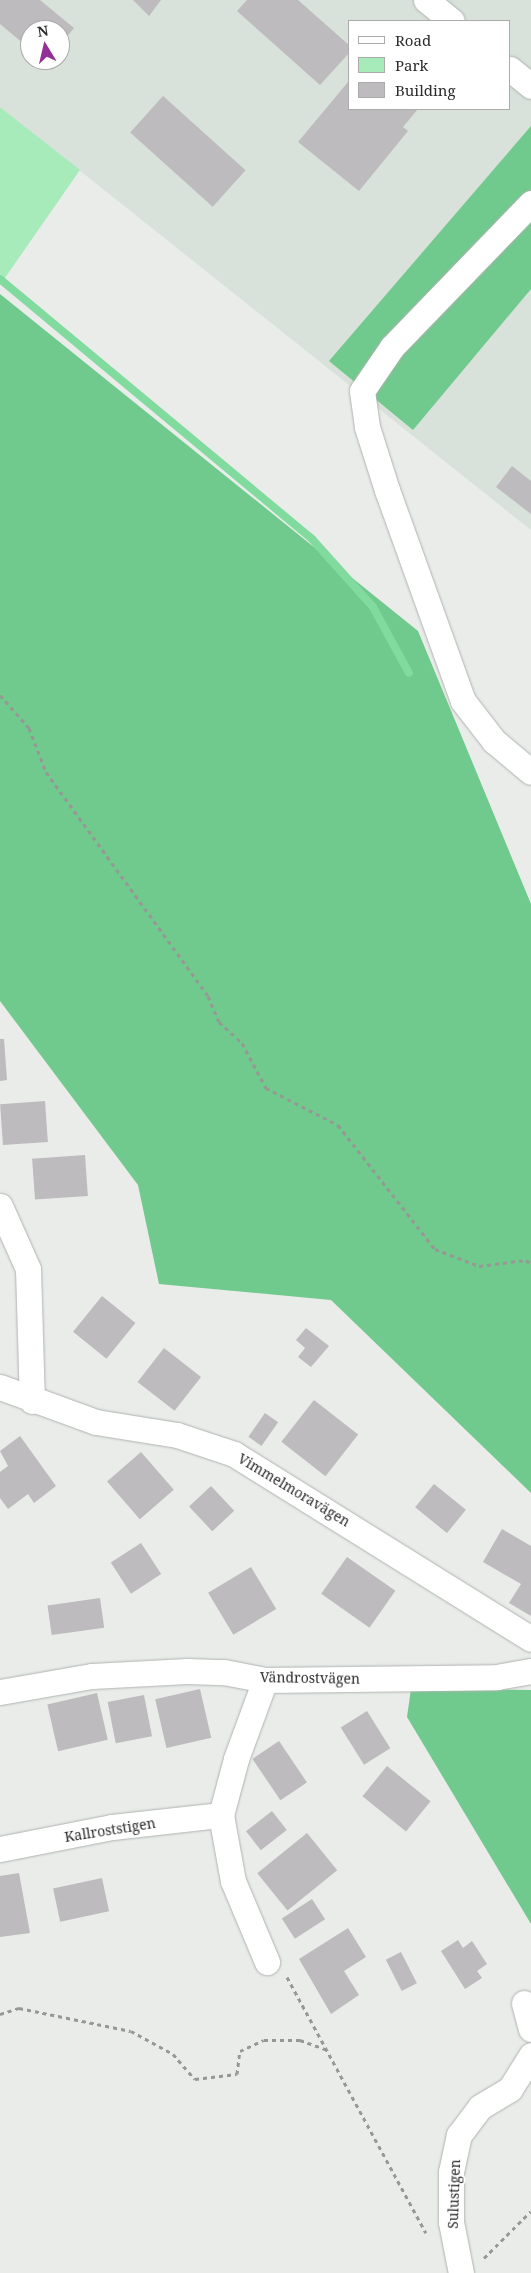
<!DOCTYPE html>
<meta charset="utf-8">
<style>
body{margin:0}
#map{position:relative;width:531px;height:2273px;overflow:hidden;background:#e9ece9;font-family:"Noto Serif",serif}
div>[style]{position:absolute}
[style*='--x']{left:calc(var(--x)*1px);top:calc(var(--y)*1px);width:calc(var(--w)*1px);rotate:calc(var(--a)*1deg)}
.built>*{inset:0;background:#d8e1da}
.green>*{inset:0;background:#a8ebbb}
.forest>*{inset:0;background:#70c98d}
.stream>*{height:8px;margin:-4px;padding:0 4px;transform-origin:4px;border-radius:4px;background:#81db9e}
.building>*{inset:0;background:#bdbbbd;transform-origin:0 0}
.path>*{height:3px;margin-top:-1.5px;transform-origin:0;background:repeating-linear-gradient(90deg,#969896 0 4px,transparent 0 8px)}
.roads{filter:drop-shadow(0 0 1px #b0b3b1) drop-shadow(0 0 1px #b0b3b1)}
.minor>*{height:25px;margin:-12.5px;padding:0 12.5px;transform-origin:12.5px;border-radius:12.5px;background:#fff}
span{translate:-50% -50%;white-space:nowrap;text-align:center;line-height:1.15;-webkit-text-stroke:4.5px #fff;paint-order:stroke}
.street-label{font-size:14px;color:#2b2c2b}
.legend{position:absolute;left:348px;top:20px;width:162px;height:90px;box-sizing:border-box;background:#fff;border:1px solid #aaabaa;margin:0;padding:6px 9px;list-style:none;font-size:15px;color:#2b2c2b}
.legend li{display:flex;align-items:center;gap:10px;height:25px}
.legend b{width:25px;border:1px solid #aaabaa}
.north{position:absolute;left:20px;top:20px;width:50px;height:50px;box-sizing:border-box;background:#fff;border:1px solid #aaabaa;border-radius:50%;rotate:351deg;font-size:14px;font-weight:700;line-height:20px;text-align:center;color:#2b2c2b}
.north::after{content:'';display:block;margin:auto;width:18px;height:22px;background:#923098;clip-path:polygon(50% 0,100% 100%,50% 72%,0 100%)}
</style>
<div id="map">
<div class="built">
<div style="clip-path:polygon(evenodd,0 0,531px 0,531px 530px,0 107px,0 0,350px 21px,510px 21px,510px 109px,350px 109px,350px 21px,0 0,30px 30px,60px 30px,60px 60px,30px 60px,30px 30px)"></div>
</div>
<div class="green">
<div style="clip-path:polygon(0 107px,80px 170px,0 285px)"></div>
</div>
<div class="forest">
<div style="clip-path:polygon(531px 126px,531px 289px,413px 430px,329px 361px)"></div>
<div style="clip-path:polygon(0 294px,418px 631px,531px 904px,531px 1493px,331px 1300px,159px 1284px,138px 1185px,0 1001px)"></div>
<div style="clip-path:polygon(411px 1689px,531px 1690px,531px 1924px,407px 1717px)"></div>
</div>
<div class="stream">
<div style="--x:0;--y:279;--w:406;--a:39.8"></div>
<div style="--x:312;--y:539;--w:91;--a:48.1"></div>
<div style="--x:373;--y:607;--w:75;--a:61.4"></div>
</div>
<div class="building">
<div style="clip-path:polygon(0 0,40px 0,74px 28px,60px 45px,60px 30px,30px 30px,30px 49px,0 24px)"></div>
<div style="clip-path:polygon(133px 0,161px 0,149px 16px)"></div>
<div style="clip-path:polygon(247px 0,298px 0,350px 46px,350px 52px,320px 85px,237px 11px)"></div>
<div style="clip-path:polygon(348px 82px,350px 109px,418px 109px,403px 127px,408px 131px,359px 191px,298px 142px)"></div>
<div style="left:163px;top:96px;width:111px;height:49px;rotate:42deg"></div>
<div style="clip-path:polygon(512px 466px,531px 481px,531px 514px,496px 487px)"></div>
<div style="clip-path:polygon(0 1039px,4px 1039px,7px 1080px,0 1081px)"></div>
<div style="left:45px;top:1101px;width:41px;height:45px;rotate:86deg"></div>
<div style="left:85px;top:1155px;width:41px;height:53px;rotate:86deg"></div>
<div style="left:102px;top:1296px;width:43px;height:46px;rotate:39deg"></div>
<div style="clip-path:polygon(306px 1328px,329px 1346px,311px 1367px,298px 1357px,305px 1348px,296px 1340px)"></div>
<div style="left:164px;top:1348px;width:47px;height:43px;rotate:38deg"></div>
<div style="left:314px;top:1400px;width:56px;height:53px;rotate:38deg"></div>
<div style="left:265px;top:1413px;width:16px;height:29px;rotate:35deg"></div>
<div style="clip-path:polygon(20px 1436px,56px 1486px,34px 1503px,28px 1494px,8px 1509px,0 1498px,0 1472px,8px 1466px,0 1451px)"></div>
<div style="left:141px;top:1452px;width:50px;height:45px;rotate:49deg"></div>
<div style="left:434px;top:1484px;width:41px;height:30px;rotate:39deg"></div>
<div style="left:211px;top:1486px;width:34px;height:30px;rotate:47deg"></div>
<div style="clip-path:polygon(502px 1529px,531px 1546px,531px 1616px,509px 1603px,521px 1584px,483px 1562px)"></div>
<div style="left:141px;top:1543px;width:37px;height:36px;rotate:57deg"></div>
<div style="left:347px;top:1557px;width:59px;height:45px;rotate:35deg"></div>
<div style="left:251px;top:1567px;width:49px;height:50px;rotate:59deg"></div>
<div style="left:100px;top:1598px;width:30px;height:53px;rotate:82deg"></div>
<div style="left:200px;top:1689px;width:50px;height:46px;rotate:77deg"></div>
<div style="left:97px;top:1693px;width:48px;height:51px;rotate:77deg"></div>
<div style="left:144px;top:1695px;width:42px;height:37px;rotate:79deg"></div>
<div style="left:367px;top:1711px;width:44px;height:31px;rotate:58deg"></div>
<div style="left:279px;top:1741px;width:50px;height:32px;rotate:56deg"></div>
<div style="left:387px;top:1766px;width:56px;height:39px;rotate:39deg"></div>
<div style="left:272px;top:1811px;width:24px;height:33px;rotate:52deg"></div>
<div style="left:307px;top:1833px;width:48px;height:64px;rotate:51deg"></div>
<div style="clip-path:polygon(19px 1873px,30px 1933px,0 1937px,0 1876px)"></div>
<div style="left:102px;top:1878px;width:34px;height:50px;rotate:78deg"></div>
<div style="left:312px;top:1899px;width:24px;height:36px;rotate:57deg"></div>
<div style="clip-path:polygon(348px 1928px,366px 1957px,344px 1971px,359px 1995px,331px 2014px,299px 1959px)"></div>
<div style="clip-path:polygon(458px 1940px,463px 1948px,472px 1941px,487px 1964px,477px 1971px,482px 1978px,465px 1989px,441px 1951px)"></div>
<div style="left:401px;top:1952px;width:35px;height:17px;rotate:63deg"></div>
</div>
<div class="path">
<div style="--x:0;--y:695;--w:44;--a:48.7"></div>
<div style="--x:29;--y:728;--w:47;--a:68.9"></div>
<div style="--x:46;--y:772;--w:276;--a:54.1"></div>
<div style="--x:208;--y:996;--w:28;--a:67"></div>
<div style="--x:219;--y:1022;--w:31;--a:42"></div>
<div style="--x:242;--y:1043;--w:51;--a:61.9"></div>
<div style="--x:266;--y:1088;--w:81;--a:27.2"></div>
<div style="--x:338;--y:1125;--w:157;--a:52"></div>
<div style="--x:435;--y:1249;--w:47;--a:21.1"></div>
<div style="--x:479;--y:1266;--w:47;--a:-7.3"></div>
<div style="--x:526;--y:1260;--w:6;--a:39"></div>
<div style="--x:287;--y:1977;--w:291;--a:61.5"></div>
<div style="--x:0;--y:2014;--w:20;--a:-18"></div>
<div style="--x:19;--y:2008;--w:114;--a:11.6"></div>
<div style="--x:131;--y:2031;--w:48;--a:28.7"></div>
<div style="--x:173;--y:2054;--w:33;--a:49"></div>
<div style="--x:195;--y:2079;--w:42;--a:-6.8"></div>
<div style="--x:237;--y:2074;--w:23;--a:-83"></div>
<div style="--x:240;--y:2051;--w:26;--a:-25"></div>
<div style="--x:264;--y:2040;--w:36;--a:0"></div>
<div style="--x:300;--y:2040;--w:29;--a:20"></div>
<div style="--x:484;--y:2258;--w:66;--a:-45"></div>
</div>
<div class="roads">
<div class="minor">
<div style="--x:426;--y:0;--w:33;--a:39"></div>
<div style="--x:510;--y:69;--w:27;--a:39"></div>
<div style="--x:531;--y:203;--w:200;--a:134"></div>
<div style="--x:392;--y:347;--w:53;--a:124.3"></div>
<div style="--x:362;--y:391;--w:36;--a:82"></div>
<div style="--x:367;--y:427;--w:66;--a:72.4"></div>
<div style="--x:387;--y:490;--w:224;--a:70.2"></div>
<div style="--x:463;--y:701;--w:51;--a:52.2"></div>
<div style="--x:494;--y:741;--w:48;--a:40"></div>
<div style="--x:0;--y:1206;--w:69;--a:66"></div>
<div style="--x:28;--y:1269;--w:132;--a:88.3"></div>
<div style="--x:0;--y:1387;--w:102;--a:20"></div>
<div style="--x:96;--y:1422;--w:82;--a:9.1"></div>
<div style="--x:177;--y:1435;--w:60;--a:18.4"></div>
<div style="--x:234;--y:1454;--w:350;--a:31.9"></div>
<div style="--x:265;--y:1680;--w:84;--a:110.2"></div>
<div style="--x:236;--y:1759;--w:58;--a:105"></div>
<div style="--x:221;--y:1815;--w:67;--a:79.7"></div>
<div style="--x:233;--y:1881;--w:88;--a:67.2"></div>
<div style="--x:0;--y:1692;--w:93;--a:-9.9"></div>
<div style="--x:92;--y:1676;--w:95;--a:-3"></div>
<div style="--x:187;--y:1671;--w:37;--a:2"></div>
<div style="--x:224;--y:1672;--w:42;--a:11"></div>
<div style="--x:265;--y:1680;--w:232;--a:-0.7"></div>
<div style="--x:497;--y:1677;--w:35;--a:-10"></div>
<div style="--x:0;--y:1849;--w:114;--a:-11.1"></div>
<div style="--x:112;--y:1827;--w:110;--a:-6.3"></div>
<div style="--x:524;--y:2003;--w:27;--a:75"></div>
<div style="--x:461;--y:2273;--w:52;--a:-101.1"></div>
<div style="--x:451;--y:2222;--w:50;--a:-90"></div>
<div style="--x:451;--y:2172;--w:38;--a:-78"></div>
<div style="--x:459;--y:2135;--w:35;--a:-53"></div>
<div style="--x:480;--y:2107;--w:35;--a:-31"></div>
<div style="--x:510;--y:2089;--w:40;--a:-58"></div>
</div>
</div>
<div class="street-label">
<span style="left:294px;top:1490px;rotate:31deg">Vimmelmoravägen</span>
<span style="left:310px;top:1678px;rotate:1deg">Vändrostvägen</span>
<span style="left:110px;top:1830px;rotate:-9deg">Kallroststigen</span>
<span style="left:454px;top:2194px;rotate:-88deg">Sulustigen</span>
</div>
<ul class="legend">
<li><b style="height:6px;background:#fff"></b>Road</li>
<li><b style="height:14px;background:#a8ebbb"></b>Park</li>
<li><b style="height:14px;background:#bdbbbd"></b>Building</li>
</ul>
<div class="north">N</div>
</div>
